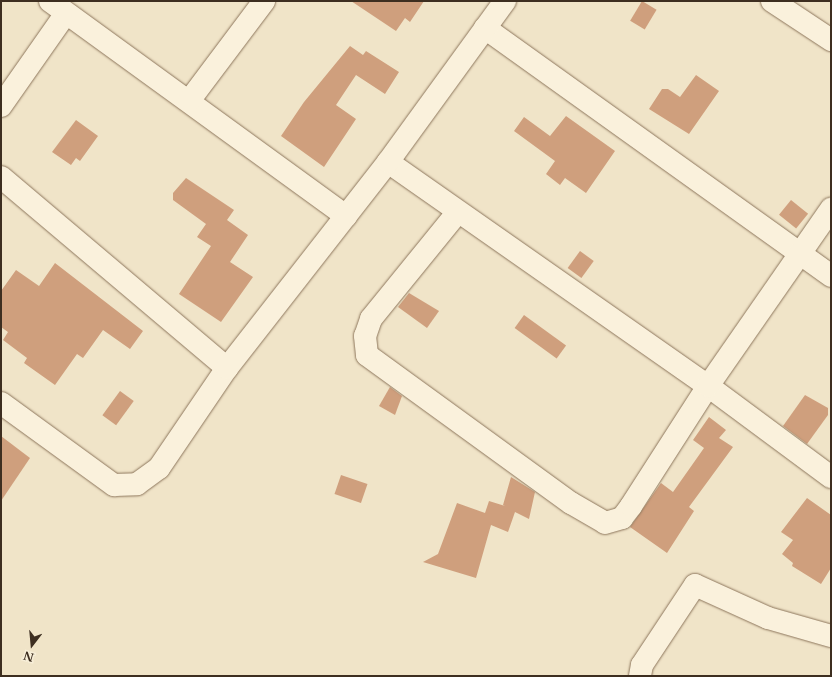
<!DOCTYPE html>
<style>
body{margin:0}
#map{position:relative;width:832px;height:677px;overflow:hidden;background:#f0e4c8;font-family:"Libre Baskerville",serif}
div>[style]{position:absolute}
[style*='--x']{left:calc(var(--x)*1px);top:calc(var(--y)*1px);width:calc(var(--w)*1px);rotate:calc(var(--a)*1deg)}
.building>*{inset:0;background:#cf9f7d;transform-origin:0 0}
.roads{filter:drop-shadow(0 0 1px #8d765c) drop-shadow(0 0 1px #8d765c)}
.street>*{height:22px;margin:-11px;padding:0 11px;transform-origin:11px;border-radius:11px;background:#faf1dc}
span{translate:-50% -50%;white-space:nowrap;text-align:center;line-height:1.15;-webkit-text-stroke:3px #f7eed8;paint-order:stroke}
.frame{position:absolute;inset:0;border:2px solid #3d2e20;pointer-events:none}
.north{position:absolute;left:12px;top:625px;width:40px;height:40px;-webkit-text-stroke:3px #f7eed8;paint-order:stroke;rotate:196deg;font-size:11px;font-weight:700;line-height:16px;text-align:center;color:#3d2e20}
.north::after{content:'';display:block;margin:auto;width:14px;height:18px;background:#3d2e20;clip-path:polygon(50% 0,100% 100%,50% 72%,0 100%)}
</style>
<div id="map">
<div class="building">
<div style="clip-path:polygon(351px 1px,424px 1px,410px 22px,405px 18px,396px 31px)"></div>
<div style="left:642px;top:1px;width:17px;height:23px;rotate:31deg"></div>
<div style="clip-path:polygon(350px 46px,363px 55px,366px 51px,399px 72px,385px 94px,356px 75px,336px 105px,356px 119px,324px 167px,281px 136px,304px 102px)"></div>
<div style="clip-path:polygon(696px 75px,719px 91px,689px 134px,649px 109px,662px 89px,668px 89px,680px 97px)"></div>
<div style="clip-path:polygon(566px 116px,615px 151px,586px 193px,565px 178px,560px 185px,546px 174px,555px 161px,514px 131px,524px 117px,550px 136px)"></div>
<div style="clip-path:polygon(76px 120px,98px 136px,80px 161px,76px 158px,71px 165px,52px 152px)"></div>
<div style="clip-path:polygon(186px 178px,234px 210px,227px 220px,248px 235px,230px 262px,253px 277px,221px 322px,179px 294px,211px 246px,197px 237px,206px 224px,173px 200px,173px 193px)"></div>
<div style="left:791px;top:200px;width:22px;height:19px;rotate:39deg"></div>
<div style="left:580px;top:251px;width:17px;height:21px;rotate:36deg"></div>
<div style="clip-path:polygon(55px 263px,143px 331px,130px 349px,103px 330px,83px 358px,77px 354px,55px 385px,24px 363px,27px 358px,3px 340px,8px 332px,1px 327px,1px 291px,16px 270px,39px 286px)"></div>
<div style="clip-path:polygon(409px 293px,439px 311px,427px 328px,398px 307px)"></div>
<div style="left:524px;top:315px;width:52px;height:16px;rotate:36deg"></div>
<div style="clip-path:polygon(390px 387px,402px 396px,395px 415px,379px 406px)"></div>
<div style="left:120px;top:391px;width:17px;height:30px;rotate:36deg"></div>
<div style="clip-path:polygon(805px 395px,828px 408px,828px 415px,807px 444px,783px 426px)"></div>
<div style="clip-path:polygon(709px 417px,726px 430px,719px 438px,733px 447px,689px 507px,694px 511px,667px 553px,630px 527px,661px 483px,673px 492px,704px 448px,693px 440px)"></div>
<div style="clip-path:polygon(1px 436px,30px 458px,1px 501px)"></div>
<div style="left:341px;top:475px;width:28px;height:20px;rotate:19deg"></div>
<div style="clip-path:polygon(511px 477px,535px 492px,529px 519px,515px 512px,508px 532px,491px 525px,476px 578px,423px 562px,438px 554px,457px 503px,485px 513px,489px 501px,505px 506px,503px 505px)"></div>
<div style="clip-path:polygon(807px 498px,831px 515px,831px 568px,821px 584px,792px 566px,793px 563px,782px 554px,793px 540px,781px 532px)"></div>
</div>
<div class="roads">
<div class="street">
<div style="--x:50;--y:1;--w:366;--a:36"></div>
<div style="--x:772;--y:1;--w:71;--a:33.5"></div>
<div style="--x:485;--y:28;--w:426;--a:35.6"></div>
<div style="--x:189;--y:101;--w:125;--a:-53.1"></div>
<div style="--x:1;--y:106;--w:113;--a:-55"></div>
<div style="--x:388;--y:162;--w:391;--a:35"></div>
<div style="--x:708;--y:386;--w:153;--a:36.5"></div>
<div style="--x:1;--y:177;--w:296;--a:40.2"></div>
<div style="--x:457;--y:213;--w:136;--a:129.1"></div>
<div style="--x:371;--y:319;--w:18;--a:109"></div>
<div style="--x:365;--y:336;--w:19;--a:84"></div>
<div style="--x:367;--y:355;--w:252;--a:36"></div>
<div style="--x:571;--y:503;--w:39;--a:30"></div>
<div style="--x:605;--y:523;--w:18;--a:-16"></div>
<div style="--x:622;--y:518;--w:15;--a:-53"></div>
<div style="--x:631;--y:506;--w:143;--a:-57.3"></div>
<div style="--x:708;--y:386;--w:216;--a:-55.2"></div>
<div style="--x:1;--y:403;--w:140;--a:36"></div>
<div style="--x:114;--y:485;--w:23;--a:-2"></div>
<div style="--x:137;--y:484;--w:27;--a:-36"></div>
<div style="--x:159;--y:468;--w:121;--a:-55.8"></div>
<div style="--x:227;--y:368;--w:261;--a:-52"></div>
<div style="--x:388;--y:162;--w:199;--a:-54"></div>
<div style="--x:640;--y:676;--w:11;--a:-80"></div>
<div style="--x:642;--y:665;--w:96;--a:-56.5"></div>
<div style="--x:695;--y:585;--w:80;--a:24.3"></div>
<div style="--x:768;--y:618;--w:66;--a:15.9"></div>
</div>
</div>
<div class="frame"></div>
<div class="north">N</div>
</div>
